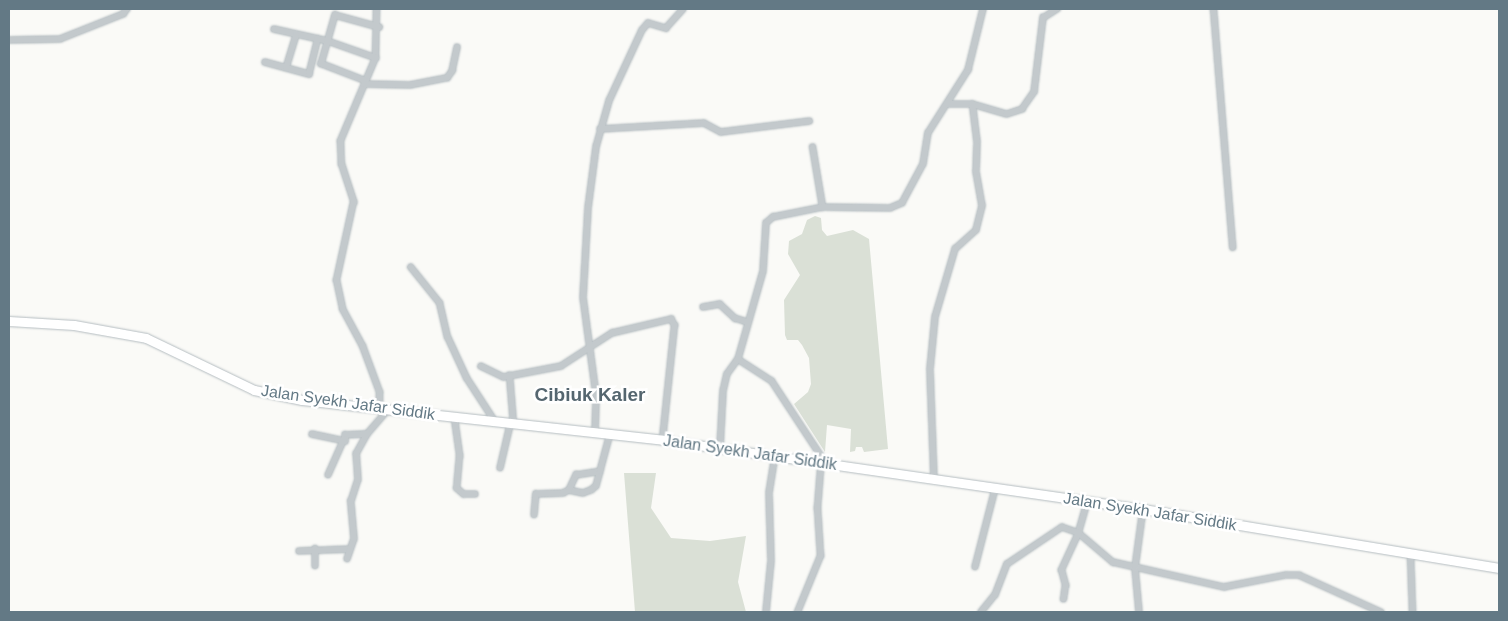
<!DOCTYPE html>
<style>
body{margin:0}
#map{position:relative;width:1508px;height:621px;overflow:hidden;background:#fafaf7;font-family:Helvetica,sans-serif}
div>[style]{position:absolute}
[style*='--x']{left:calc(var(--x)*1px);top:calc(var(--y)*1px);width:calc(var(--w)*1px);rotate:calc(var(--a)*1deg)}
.green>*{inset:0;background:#dae0d6}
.roads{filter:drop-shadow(0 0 1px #b5bdc1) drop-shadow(0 0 1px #b5bdc1)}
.street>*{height:5.5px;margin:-2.75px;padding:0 2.75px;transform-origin:2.75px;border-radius:2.75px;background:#c3c9cc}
.secondary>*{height:9px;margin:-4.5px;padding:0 4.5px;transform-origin:4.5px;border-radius:4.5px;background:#fff}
span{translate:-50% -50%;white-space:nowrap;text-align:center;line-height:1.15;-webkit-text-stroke:5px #fff;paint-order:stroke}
.street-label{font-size:16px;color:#637985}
.quarter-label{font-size:19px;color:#55666f;font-weight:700}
.frame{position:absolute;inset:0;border:10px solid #637985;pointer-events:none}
</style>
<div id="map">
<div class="green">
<div style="clip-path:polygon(815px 216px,821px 218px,822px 230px,827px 236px,853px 230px,869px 239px,888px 449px,864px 452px,862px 447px,856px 447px,855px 451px,850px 452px,851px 429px,827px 425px,825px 452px,794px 404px,808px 392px,811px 384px,809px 358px,802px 345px,798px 340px,787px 340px,785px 335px,784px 300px,800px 275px,788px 254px,789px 241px,802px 234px,807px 220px)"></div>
<div style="clip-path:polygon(624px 473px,656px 473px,651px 508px,671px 538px,710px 541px,746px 536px,738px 582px,746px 612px,635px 612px)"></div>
</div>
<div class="roads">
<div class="street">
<div style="--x:377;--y:9;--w:49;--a:91.2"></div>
<div style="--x:376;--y:58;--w:90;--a:112.9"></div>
<div style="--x:341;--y:141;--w:23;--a:88"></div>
<div style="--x:342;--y:164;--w:40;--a:72"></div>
<div style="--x:354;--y:202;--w:80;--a:102.3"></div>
<div style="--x:337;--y:280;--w:30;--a:78"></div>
<div style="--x:343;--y:309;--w:42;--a:61.6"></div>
<div style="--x:363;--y:346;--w:49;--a:69.7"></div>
<div style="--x:380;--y:392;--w:14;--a:90"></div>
<div style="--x:1214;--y:9;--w:239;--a:85.4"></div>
<div style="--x:274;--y:29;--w:55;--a:12.5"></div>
<div style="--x:328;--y:41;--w:51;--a:19.5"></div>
<div style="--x:9;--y:40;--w:51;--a:-1.1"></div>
<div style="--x:60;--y:39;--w:68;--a:-21.6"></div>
<div style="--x:123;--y:14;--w:6;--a:-51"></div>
<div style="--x:265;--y:62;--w:46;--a:15.3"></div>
<div style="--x:309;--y:74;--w:36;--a:-76"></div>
<div style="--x:286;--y:68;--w:34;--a:-73"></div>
<div style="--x:365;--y:81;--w:47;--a:-158.9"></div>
<div style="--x:321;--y:64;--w:51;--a:-74.1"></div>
<div style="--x:335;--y:15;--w:46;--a:15.3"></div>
<div style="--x:364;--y:84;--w:46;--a:1.2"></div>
<div style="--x:410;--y:85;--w:38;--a:-11"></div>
<div style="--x:447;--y:78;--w:9;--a:-54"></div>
<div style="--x:452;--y:71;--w:24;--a:-78"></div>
<div style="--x:948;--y:104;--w:24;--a:0"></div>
<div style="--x:972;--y:104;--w:36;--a:16"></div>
<div style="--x:1007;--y:114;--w:16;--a:-18"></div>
<div style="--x:1022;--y:109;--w:21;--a:-55"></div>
<div style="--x:1034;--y:92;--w:75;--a:-83.1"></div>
<div style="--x:1043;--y:18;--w:17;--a:-33"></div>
<div style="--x:600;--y:129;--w:104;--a:-3.3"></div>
<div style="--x:704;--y:123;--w:19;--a:28"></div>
<div style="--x:721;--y:132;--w:89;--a:-7.1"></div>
<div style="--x:813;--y:147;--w:61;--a:80.5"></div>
<div style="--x:411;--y:267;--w:46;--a:51.1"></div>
<div style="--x:440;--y:303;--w:35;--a:77"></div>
<div style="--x:448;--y:337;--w:45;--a:65.1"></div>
<div style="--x:467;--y:378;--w:51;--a:56.9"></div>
<div style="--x:703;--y:307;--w:17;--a:-10"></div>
<div style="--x:720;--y:304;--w:21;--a:43"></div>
<div style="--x:735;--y:318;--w:13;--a:18"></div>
<div style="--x:738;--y:359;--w:40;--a:32.9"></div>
<div style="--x:772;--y:381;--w:91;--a:56.7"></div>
<div style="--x:822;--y:457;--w:51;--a:94.5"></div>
<div style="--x:818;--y:508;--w:48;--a:86.4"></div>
<div style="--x:821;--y:556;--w:61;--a:112.3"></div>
<div style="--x:481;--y:366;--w:25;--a:26"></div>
<div style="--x:504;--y:377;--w:58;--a:-10.9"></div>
<div style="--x:561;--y:366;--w:61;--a:-32.9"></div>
<div style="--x:612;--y:333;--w:61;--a:-13.3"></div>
<div style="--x:671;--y:319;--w:7;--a:56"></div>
<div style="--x:675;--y:325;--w:116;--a:96"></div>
<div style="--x:510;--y:375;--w:50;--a:85.4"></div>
<div style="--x:455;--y:419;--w:37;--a:82"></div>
<div style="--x:460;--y:456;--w:32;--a:95"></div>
<div style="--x:457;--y:488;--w:9;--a:41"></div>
<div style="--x:464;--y:494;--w:11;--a:0"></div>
<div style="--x:595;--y:431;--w:36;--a:-88"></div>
<div style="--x:596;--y:395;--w:98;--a:-97.6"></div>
<div style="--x:583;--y:298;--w:90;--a:-86.8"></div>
<div style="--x:588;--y:208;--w:62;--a:-82.5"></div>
<div style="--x:596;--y:147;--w:48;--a:-74.2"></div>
<div style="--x:609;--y:101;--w:78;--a:-65.1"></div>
<div style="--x:642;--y:30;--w:9;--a:-49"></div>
<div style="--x:648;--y:23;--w:19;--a:16"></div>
<div style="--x:666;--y:28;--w:25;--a:-48"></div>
<div style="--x:312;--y:434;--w:34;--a:12"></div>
<div style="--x:345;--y:441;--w:6;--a:-90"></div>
<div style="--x:345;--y:435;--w:22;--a:-3"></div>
<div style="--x:367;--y:434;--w:33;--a:-49"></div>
<div style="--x:720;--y:448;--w:57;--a:-87"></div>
<div style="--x:723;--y:391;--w:17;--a:-77"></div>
<div style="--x:727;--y:374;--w:19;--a:-54"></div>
<div style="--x:738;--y:359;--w:91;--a:-74.1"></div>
<div style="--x:763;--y:271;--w:48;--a:-86.4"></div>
<div style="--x:766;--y:223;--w:9;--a:-41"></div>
<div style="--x:773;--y:217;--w:51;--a:-11.3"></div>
<div style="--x:823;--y:207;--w:67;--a:0.9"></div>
<div style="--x:890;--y:208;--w:13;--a:-23"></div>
<div style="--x:902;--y:203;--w:44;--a:-61.7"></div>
<div style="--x:923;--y:164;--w:31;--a:-81"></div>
<div style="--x:928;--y:133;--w:75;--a:-57.6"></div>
<div style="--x:968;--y:70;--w:63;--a:-76.2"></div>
<div style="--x:500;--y:468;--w:44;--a:-76.9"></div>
<div style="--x:328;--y:475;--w:39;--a:-66"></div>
<div style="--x:934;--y:480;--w:111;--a:-92.1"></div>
<div style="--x:930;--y:369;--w:52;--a:-84.5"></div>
<div style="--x:935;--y:317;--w:71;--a:-73.6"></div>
<div style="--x:955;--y:249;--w:28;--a:-42"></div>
<div style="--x:976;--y:230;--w:25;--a:-76"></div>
<div style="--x:982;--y:206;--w:35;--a:-100"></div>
<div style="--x:976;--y:172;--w:30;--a:-88"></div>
<div style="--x:977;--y:142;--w:38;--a:-97"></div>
<div style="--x:569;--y:490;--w:14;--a:12"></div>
<div style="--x:583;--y:493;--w:9;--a:-21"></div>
<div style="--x:591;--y:490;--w:6;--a:-39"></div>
<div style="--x:596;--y:486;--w:16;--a:-75"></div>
<div style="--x:1088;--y:501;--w:33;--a:106"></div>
<div style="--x:1079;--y:533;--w:45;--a:40.5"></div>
<div style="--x:1113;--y:562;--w:114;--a:12.7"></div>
<div style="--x:1224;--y:587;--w:63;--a:-11"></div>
<div style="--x:1286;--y:575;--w:13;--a:0"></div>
<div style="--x:1299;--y:575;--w:90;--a:24.3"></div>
<div style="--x:534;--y:515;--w:21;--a:-85"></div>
<div style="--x:536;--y:494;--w:27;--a:-2"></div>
<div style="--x:563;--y:493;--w:7;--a:-27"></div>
<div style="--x:569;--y:490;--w:17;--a:-65"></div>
<div style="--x:576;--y:475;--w:24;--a:-9"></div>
<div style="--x:600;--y:471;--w:39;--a:-75"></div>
<div style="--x:299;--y:551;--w:51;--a:-2.2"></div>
<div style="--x:1411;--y:555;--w:57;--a:88"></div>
<div style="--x:347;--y:559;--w:21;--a:-71"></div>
<div style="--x:354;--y:539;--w:38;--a:-95"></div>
<div style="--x:351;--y:501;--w:22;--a:-72"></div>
<div style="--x:358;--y:480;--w:26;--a:-94"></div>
<div style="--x:356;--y:454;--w:23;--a:-61"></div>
<div style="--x:315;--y:566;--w:17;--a:-90"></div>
<div style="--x:975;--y:567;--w:81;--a:-75.6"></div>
<div style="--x:766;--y:612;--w:51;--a:-84.4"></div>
<div style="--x:771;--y:561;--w:68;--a:-91.7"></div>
<div style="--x:769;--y:493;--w:37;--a:-81"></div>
<div style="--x:981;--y:612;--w:22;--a:-51"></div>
<div style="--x:995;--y:595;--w:33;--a:-69"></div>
<div style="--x:1007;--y:564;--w:66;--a:-33.9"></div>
<div style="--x:1062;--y:527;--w:18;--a:19"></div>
<div style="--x:1079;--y:533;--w:41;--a:114.7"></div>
<div style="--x:1062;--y:570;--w:16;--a:75"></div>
<div style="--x:1066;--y:585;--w:14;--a:98"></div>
<div style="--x:1139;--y:612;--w:44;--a:-95.2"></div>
<div style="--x:1135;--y:568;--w:60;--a:-82.3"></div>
</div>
<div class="secondary">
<div style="--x:9;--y:321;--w:65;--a:3.5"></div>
<div style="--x:74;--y:325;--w:73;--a:10.2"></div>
<div style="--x:146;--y:338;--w:120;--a:25.7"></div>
<div style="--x:254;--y:390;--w:49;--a:11.8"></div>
<div style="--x:302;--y:400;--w:363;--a:6.3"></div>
<div style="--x:663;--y:440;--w:485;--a:8.2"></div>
<div style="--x:1143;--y:509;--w:361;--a:9.4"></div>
</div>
</div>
<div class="street-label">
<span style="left:348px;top:403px;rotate:8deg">Jalan Syekh Jafar Siddik</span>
<span style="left:750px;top:453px;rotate:8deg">Jalan Syekh Jafar Siddik</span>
<span style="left:1150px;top:512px;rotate:9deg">Jalan Syekh Jafar Siddik</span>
</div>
<div class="quarter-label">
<span style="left:590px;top:395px">Cibiuk Kaler</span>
</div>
<div class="frame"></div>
</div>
